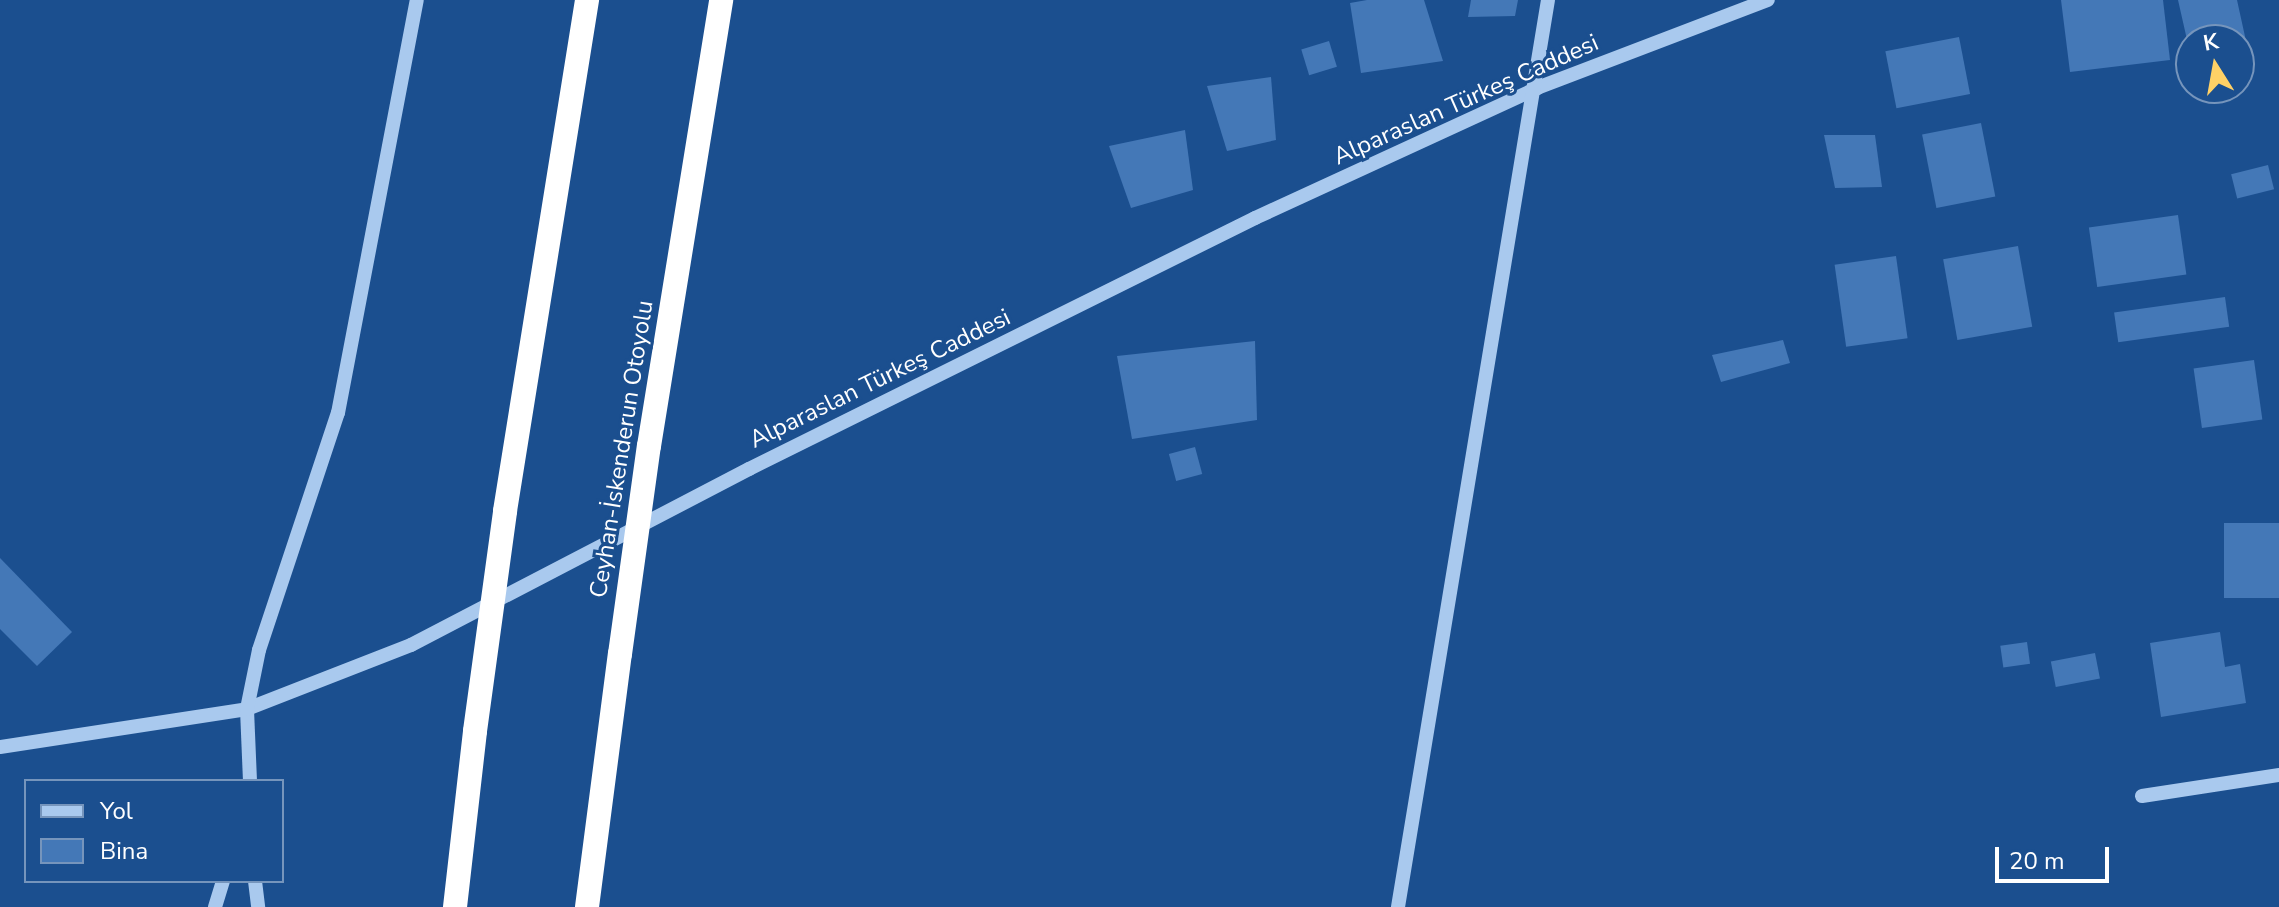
<!DOCTYPE html>
<meta charset="utf-8">
<style>
body{margin:0}
#map{position:relative;width:2279px;height:907px;overflow:hidden;background:#1b4f8f;font-family:"Nunito Sans",sans-serif}
div>[style]{position:absolute}
[style*='--x']{left:calc(var(--x)*1px);top:calc(var(--y)*1px);width:calc(var(--w)*1px);rotate:calc(var(--a)*1deg)}
.building>*{inset:0;background:#4478b7;transform-origin:0 0}
.minor>*{height:14px;margin:-7px;padding:0 7px;transform-origin:7px;border-radius:7px;background:#a9c9ee}
.highway>*{height:24px;margin:-12px;padding:0 12px;transform-origin:12px;border-radius:12px;background:#fff}
.highway-bridge>*{height:24px;margin:-12px;padding:0 12px;transform-origin:12px;border-radius:12px;background:#fff}
span{translate:-50% -50%;white-space:nowrap;text-align:center;line-height:1.15;-webkit-text-stroke:6px #1b4f8f;paint-order:stroke}
.street-label{font-size:24px;color:#fff}
.legend{position:absolute;left:24px;top:779px;width:260px;height:104px;box-sizing:border-box;background:#1b4f8f;border:2px solid #7695bc;margin:0;padding:10px 14px;list-style:none;font-size:24px;color:#fff}
.legend li{display:flex;align-items:center;gap:16px;height:40px}
.legend b{width:40px;border:2px solid #7695bc}
.north{position:absolute;left:2175px;top:24px;width:80px;height:80px;box-sizing:border-box;background:#1b4f8f;border:2px solid #7695bc;border-radius:50%;rotate:349deg;font-size:22px;font-weight:700;line-height:32px;text-align:center;color:#fff}
.north::after{content:'';display:block;margin:auto;width:28px;height:36px;background:#ffd166;clip-path:polygon(50% 0,100% 100%,50% 72%,0 100%)}
.scale{position:absolute;left:1995px;top:847px;width:114px;height:36px;box-sizing:border-box;border:4px solid #fff;border-top:0;padding-left:10px;font-size:24px;line-height:28px;white-space:nowrap;color:#fff;-webkit-text-stroke:6px #1b4f8f;paint-order:stroke}
</style>
<div id="map">
<div class="building">
<div style="clip-path:polygon(1367px 0,1424px 0,1443px 61px,1361px 73px,1350px 3px)"></div>
<div style="clip-path:polygon(1471px 0,1518px 0,1515px 16px,1468px 17px)"></div>
<div style="clip-path:polygon(2061px 0,2163px 0,2170px 60px,2070px 72px)"></div>
<div style="clip-path:polygon(2178px 0,2237px 0,2246px 41px,2191px 40px,2190px 53px)"></div>
<div style="left:1959px;top:37px;width:58px;height:75px;rotate:79deg"></div>
<div style="left:1329px;top:41px;width:27px;height:29px;rotate:73deg"></div>
<div style="clip-path:polygon(1271px 77px,1276px 140px,1227px 151px,1207px 86px)"></div>
<div style="left:1981px;top:123px;width:75px;height:60px;rotate:79deg"></div>
<div style="clip-path:polygon(1185px 130px,1193px 190px,1131px 208px,1109px 146px)"></div>
<div style="clip-path:polygon(1824px 135px,1875px 135px,1882px 187px,1835px 188px)"></div>
<div style="left:2268px;top:165px;width:25px;height:38px;rotate:76deg"></div>
<div style="left:2178px;top:215px;width:60px;height:90px;rotate:82deg"></div>
<div style="left:2018px;top:246px;width:82px;height:76px;rotate:80deg"></div>
<div style="left:1896px;top:256px;width:83px;height:62px;rotate:82deg"></div>
<div style="left:2225px;top:297px;width:30px;height:112px;rotate:82deg"></div>
<div style="clip-path:polygon(1783px 340px,1790px 363px,1721px 382px,1712px 355px)"></div>
<div style="clip-path:polygon(1255px 341px,1257px 420px,1132px 439px,1117px 356px)"></div>
<div style="left:2254px;top:360px;width:60px;height:61px;rotate:82deg"></div>
<div style="left:1195px;top:447px;width:28px;height:27px;rotate:75deg"></div>
<div style="left:2279px;top:523px;width:75px;height:55px;rotate:90deg"></div>
<div style="clip-path:polygon(0 558px,72px 632px,37px 666px,0 629px)"></div>
<div style="clip-path:polygon(2220px 632px,2225px 667px,2240px 664px,2246px 703px,2161px 717px,2150px 643px)"></div>
<div style="left:2027px;top:642px;width:22px;height:27px;rotate:82deg"></div>
<div style="left:2095px;top:653px;width:26px;height:45px;rotate:79deg"></div>
</div>
<div class="minor">
<div style="--x:0;--y:747;--w:250;--a:-8.7"></div>
<div style="--x:247;--y:709;--w:176;--a:-21.3"></div>
<div style="--x:411;--y:645;--w:381;--a:-27.5"></div>
<div style="--x:749;--y:469;--w:565;--a:-26.38"></div>
<div style="--x:1255;--y:218;--w:311;--a:-24.7"></div>
<div style="--x:1537;--y:88;--w:247;--a:-20.9"></div>
<div style="--x:250;--y:781;--w:72;--a:-92.4"></div>
<div style="--x:247;--y:709;--w:60;--a:-78.5"></div>
<div style="--x:259;--y:650;--w:250;--a:-71.6"></div>
<div style="--x:338;--y:413;--w:420;--a:-79.2"></div>
<div style="--x:2142;--y:796;--w:139;--a:-8.7"></div>
<div style="--x:255;--y:881;--w:26;--a:83"></div>
<div style="--x:215;--y:907;--w:27;--a:-73"></div>
<div style="--x:1398;--y:907;--w:919;--a:-80.61"></div>
</div>
<div class="highway">
<div style="--x:649;--y:446;--w:452;--a:-80.8"></div>
<div style="--x:505;--y:511;--w:518;--a:-80.88"></div>
<div style="--x:455;--y:907;--w:177;--a:-83.5"></div>
<div style="--x:587;--y:907;--w:255;--a:-82.6"></div>
</div>
<div class="highway-bridge">
<div style="--x:620;--y:654;--w:210;--a:-82.1"></div>
<div style="--x:475;--y:731;--w:222;--a:-82.2"></div>
</div>
<div class="street-label">
<span style="left:1466px;top:100px;rotate:-24deg">Alparaslan Türkeş Caddesi</span>
<span style="left:880px;top:379px;rotate:-26deg">Alparaslan Türkeş Caddesi</span>
<span style="left:622px;top:449px;rotate:-81deg">Ceyhan-İskenderun Otoyolu</span>
</div>
<ul class="legend">
<li><b style="height:10px;background:#a9c9ee"></b>Yol</li>
<li><b style="height:22px;background:#4478b7"></b>Bina</li>
</ul>
<div class="north">K</div>
<div class="scale">20 m</div>
</div>
